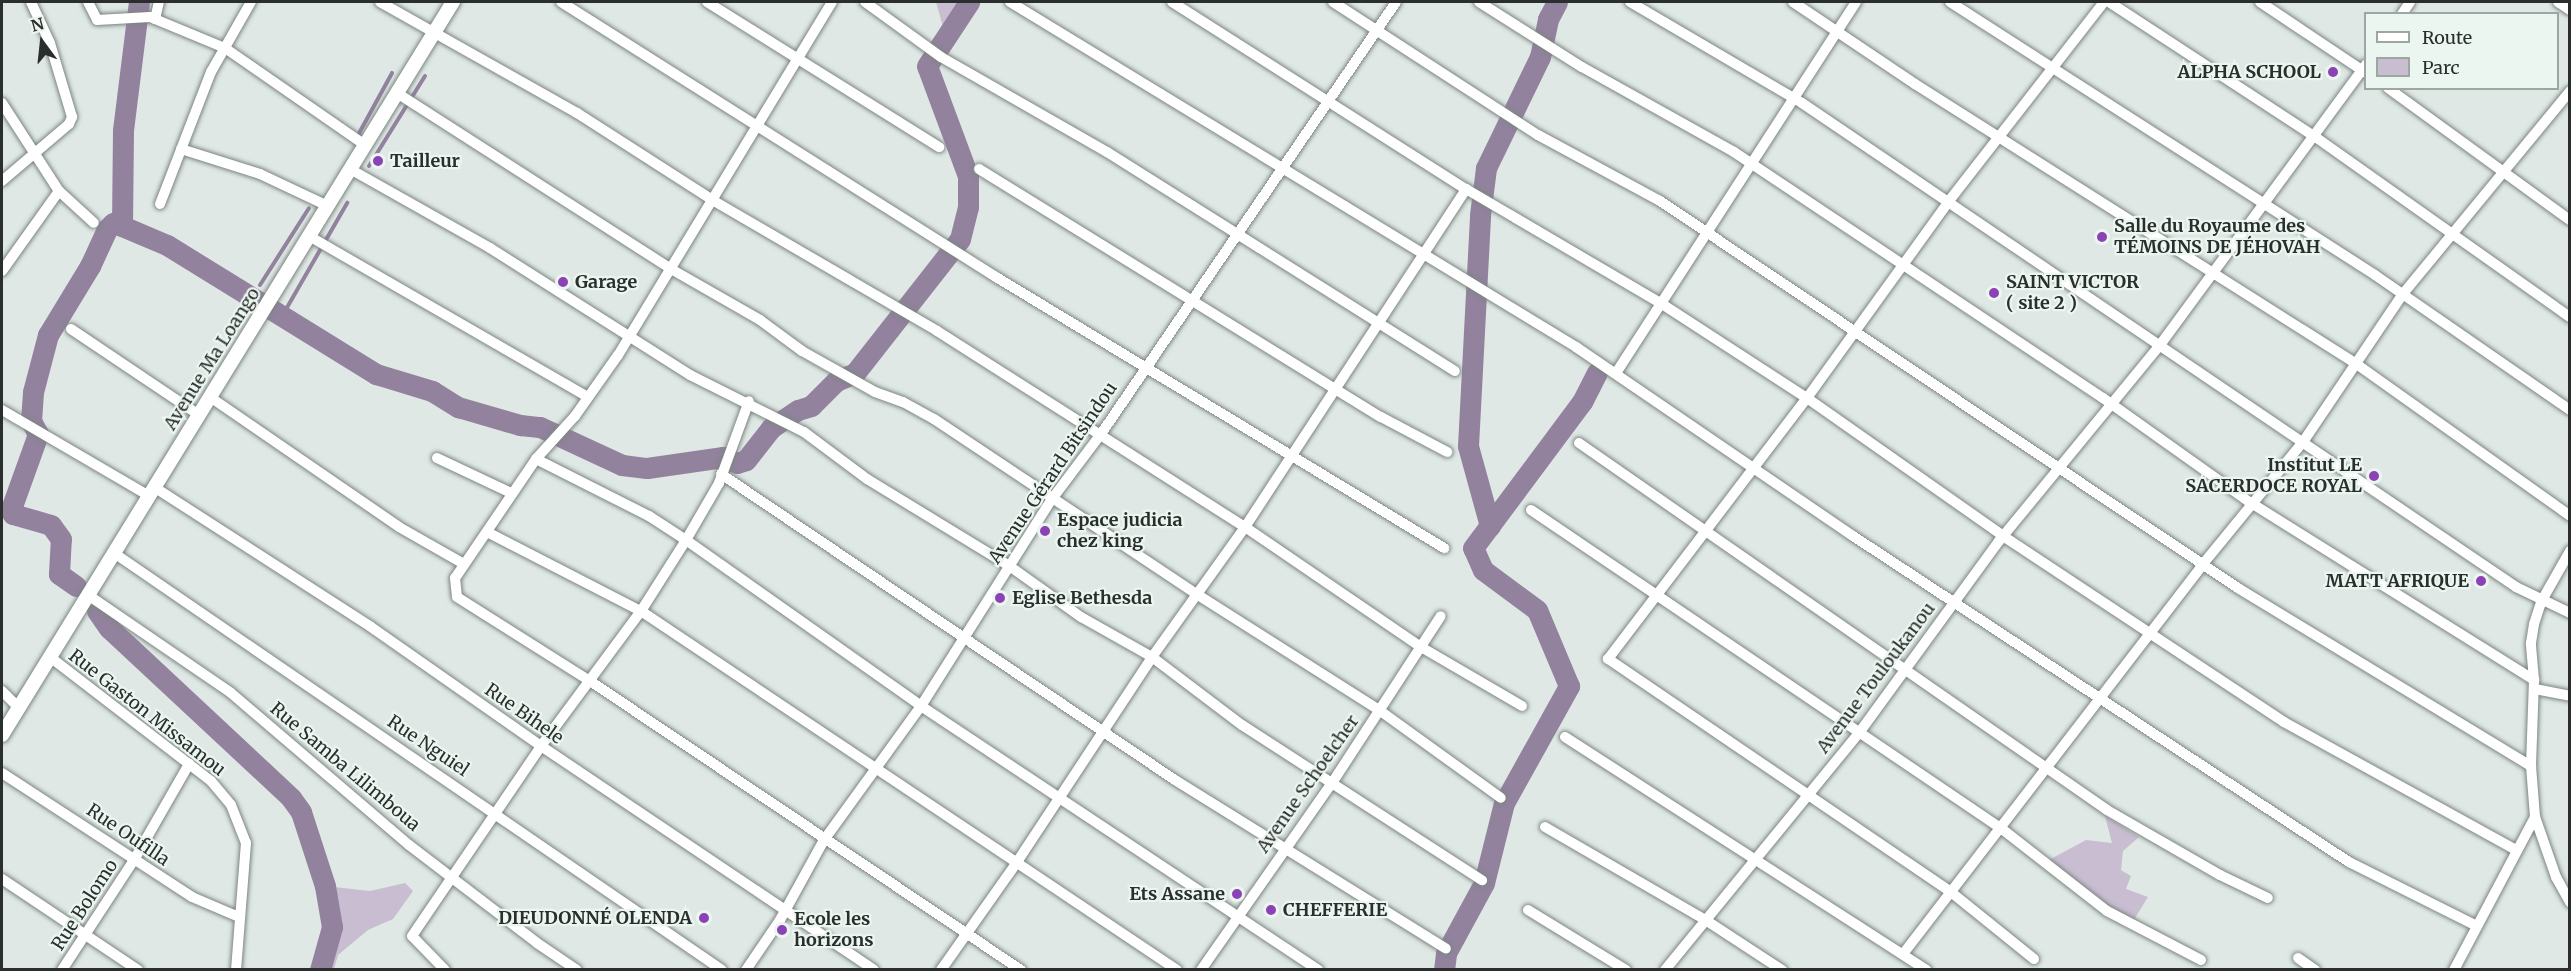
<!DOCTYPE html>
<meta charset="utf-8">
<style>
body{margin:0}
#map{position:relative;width:2571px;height:971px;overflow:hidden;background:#dfe8e4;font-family:Merriweather,serif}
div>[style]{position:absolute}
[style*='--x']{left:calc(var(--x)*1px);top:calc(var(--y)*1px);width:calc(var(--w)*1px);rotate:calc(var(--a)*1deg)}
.green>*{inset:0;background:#c9bed1}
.stream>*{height:4px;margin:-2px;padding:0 2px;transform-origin:2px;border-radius:2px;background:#92829d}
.river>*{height:21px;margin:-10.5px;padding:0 10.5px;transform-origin:10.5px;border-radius:10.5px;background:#92829d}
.roads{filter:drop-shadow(0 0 2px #7c8581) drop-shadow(0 0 2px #7c8581)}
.minor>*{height:10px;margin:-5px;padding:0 5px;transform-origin:5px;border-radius:5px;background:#fff}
.secondary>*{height:14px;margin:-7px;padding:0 7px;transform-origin:7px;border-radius:7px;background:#fff}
.dots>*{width:16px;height:16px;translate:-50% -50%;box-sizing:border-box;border:3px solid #ecf6f1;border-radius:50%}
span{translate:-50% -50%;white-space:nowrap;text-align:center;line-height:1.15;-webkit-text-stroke:4.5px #ecf6f1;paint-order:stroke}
.poi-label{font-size:18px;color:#2a2e2c;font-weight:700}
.right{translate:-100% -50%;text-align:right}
.left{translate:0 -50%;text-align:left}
.street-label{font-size:18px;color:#2a2e2c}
.frame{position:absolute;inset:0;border:3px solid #2a2e2c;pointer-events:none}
.legend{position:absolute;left:2364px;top:12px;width:195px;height:78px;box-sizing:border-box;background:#ecf6f1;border:2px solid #9ea6a2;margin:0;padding:8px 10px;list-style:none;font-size:18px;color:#2a2e2c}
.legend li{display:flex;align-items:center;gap:12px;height:30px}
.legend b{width:30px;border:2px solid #9ea6a2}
.north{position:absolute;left:12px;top:12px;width:60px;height:60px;-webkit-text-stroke:4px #ecf6f1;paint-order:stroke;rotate:345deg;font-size:16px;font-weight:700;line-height:24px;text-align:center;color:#2a2e2c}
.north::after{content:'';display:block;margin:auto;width:21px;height:27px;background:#2a2e2c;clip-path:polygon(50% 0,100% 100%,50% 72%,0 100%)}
</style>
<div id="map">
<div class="green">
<div style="clip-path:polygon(936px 2px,966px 2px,955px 34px,943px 27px)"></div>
<div style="clip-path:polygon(2105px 816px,2139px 837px,2123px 851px,2121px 870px,2131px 876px,2126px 889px,2148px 897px,2132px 923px,2107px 910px,2047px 861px,2086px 840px,2112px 843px)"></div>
<div style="clip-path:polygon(405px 883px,413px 891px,393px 919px,368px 930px,338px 955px,334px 969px,320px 969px,331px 930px,327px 898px,334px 887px,370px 891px)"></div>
</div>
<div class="stream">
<div style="--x:357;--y:137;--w:73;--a:-61.3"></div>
<div style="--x:369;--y:166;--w:106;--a:-58.1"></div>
<div style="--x:260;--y:285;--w:91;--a:-57.5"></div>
<div style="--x:285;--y:311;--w:125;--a:-60.1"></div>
</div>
<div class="river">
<div style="--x:122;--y:226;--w:49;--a:22.9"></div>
<div style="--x:167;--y:245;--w:246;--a:31.7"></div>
<div style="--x:376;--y:374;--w:59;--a:16.9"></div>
<div style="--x:432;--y:391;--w:31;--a:32"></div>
<div style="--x:458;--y:407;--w:65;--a:16.2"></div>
<div style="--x:520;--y:425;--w:20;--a:6"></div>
<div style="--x:540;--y:427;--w:90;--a:24.9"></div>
<div style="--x:622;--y:465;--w:25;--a:7"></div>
<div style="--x:647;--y:468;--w:77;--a:-8.2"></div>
<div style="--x:723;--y:457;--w:15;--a:23"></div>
<div style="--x:737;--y:463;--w:9;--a:-18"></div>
<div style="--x:746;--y:460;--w:41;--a:-52"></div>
<div style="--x:771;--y:428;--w:32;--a:-34"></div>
<div style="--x:798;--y:410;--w:14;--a:-17"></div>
<div style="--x:811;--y:406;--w:35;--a:-45"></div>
<div style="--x:836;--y:381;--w:21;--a:-23"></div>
<div style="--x:855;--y:373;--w:170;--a:-51.9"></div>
<div style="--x:960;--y:239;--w:33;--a:-76"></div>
<div style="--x:968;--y:207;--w:31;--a:-90"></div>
<div style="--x:968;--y:176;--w:117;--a:-110.4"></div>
<div style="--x:927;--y:66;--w:77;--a:-56.7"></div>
<div style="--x:1490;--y:526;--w:83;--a:-105.4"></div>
<div style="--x:1468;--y:446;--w:231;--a:-87"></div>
<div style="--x:1480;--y:215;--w:47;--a:-82.7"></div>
<div style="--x:1486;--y:168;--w:123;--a:-64.1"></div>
<div style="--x:1540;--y:57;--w:39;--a:-78"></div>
<div style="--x:1548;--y:19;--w:19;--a:-62"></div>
<div style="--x:76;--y:586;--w:21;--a:-145"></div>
<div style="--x:59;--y:574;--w:35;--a:-87"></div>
<div style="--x:61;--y:539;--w:17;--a:-126"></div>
<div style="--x:51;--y:525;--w:40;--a:-164"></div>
<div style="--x:13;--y:514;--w:5;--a:-112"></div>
<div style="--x:11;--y:509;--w:80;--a:-70.2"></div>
<div style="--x:38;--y:434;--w:15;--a:-118"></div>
<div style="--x:31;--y:421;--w:29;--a:-86"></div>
<div style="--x:33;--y:392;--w:59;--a:-75.3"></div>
<div style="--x:48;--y:335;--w:81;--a:-58.7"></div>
<div style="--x:90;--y:266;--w:41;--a:-65.3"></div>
<div style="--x:107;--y:229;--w:8;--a:-45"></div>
<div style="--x:113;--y:223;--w:9;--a:18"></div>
<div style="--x:122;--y:226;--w:96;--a:-89.4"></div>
<div style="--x:123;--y:130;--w:129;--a:-82.9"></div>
<div style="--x:97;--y:611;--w:21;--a:55"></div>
<div style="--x:109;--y:628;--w:249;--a:43"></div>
<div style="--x:291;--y:798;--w:17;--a:54"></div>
<div style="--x:301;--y:812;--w:78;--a:72"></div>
<div style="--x:325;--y:886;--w:42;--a:80.3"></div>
<div style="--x:332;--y:927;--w:45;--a:105.6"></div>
<div style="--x:1444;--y:970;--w:17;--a:-83"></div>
<div style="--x:1446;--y:953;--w:80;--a:-61.5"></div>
<div style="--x:1484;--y:883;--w:82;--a:-76"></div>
<div style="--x:1504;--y:803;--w:134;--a:-60.9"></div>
<div style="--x:1569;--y:686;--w:82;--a:-112.8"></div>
<div style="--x:1537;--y:610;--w:67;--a:-143.5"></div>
<div style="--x:1483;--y:570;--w:24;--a:-114"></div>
<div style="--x:1473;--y:548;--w:182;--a:-53.3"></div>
<div style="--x:1582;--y:402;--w:33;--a:-63"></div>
</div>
<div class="roads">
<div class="minor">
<div style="--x:88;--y:2;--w:20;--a:63"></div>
<div style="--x:97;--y:20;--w:53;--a:-3.2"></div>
<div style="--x:150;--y:17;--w:81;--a:22.5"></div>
<div style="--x:225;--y:48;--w:170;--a:34.7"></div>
<div style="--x:380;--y:2;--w:226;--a:29.4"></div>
<div style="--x:577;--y:113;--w:163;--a:32.7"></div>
<div style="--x:714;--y:201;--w:258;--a:30.2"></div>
<div style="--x:937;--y:331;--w:365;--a:32.5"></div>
<div style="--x:1245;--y:527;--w:213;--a:34.3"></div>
<div style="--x:1421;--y:647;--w:117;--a:30.3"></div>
<div style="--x:561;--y:2;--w:515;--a:32.3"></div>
<div style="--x:996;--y:277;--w:524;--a:31.17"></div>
<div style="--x:707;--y:2;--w:274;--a:32"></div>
<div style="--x:832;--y:2;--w:413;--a:121.2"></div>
<div style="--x:618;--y:355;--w:75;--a:125.2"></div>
<div style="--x:575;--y:416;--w:58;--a:132.2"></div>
<div style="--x:536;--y:459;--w:144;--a:124.2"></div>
<div style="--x:455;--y:578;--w:19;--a:84"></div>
<div style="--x:457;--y:597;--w:157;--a:32.3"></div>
<div style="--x:590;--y:681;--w:519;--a:33.84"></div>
<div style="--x:865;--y:2;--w:94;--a:35.9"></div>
<div style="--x:941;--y:57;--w:191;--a:29.8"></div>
<div style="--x:1107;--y:152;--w:411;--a:32.2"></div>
<div style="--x:1010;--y:2;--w:663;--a:31.36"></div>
<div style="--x:1576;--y:347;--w:335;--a:34.3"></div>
<div style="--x:1853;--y:536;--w:594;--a:33.32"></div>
<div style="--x:2349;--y:862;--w:143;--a:26.6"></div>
<div style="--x:1172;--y:2;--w:348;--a:32.5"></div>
<div style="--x:1466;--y:189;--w:227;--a:30.4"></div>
<div style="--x:1662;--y:304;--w:173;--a:33"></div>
<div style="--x:1807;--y:398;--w:240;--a:35.1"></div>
<div style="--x:2003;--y:536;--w:337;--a:33.5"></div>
<div style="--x:2284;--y:722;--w:265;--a:28.9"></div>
<div style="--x:1333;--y:2;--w:244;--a:33"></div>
<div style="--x:1538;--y:135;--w:139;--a:28.4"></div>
<div style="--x:1660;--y:201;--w:696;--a:33.8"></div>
<div style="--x:2238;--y:588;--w:343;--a:31.3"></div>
<div style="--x:1479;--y:2;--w:122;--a:32.3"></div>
<div style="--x:1582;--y:67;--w:174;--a:29.2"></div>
<div style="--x:1734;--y:152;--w:443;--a:33.7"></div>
<div style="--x:2103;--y:398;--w:181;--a:35.4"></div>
<div style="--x:2251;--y:503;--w:334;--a:32"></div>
<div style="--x:2534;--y:680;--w:86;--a:92"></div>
<div style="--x:2531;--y:766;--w:51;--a:85.5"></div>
<div style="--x:2535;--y:817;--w:173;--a:117.9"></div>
<div style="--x:1630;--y:2;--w:199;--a:30.4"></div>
<div style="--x:1802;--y:103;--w:863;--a:34.13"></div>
<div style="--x:2516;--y:587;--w:60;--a:25.7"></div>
<div style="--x:1793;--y:2;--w:147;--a:33.9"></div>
<div style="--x:1915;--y:84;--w:521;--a:32.38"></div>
<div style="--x:2355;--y:363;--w:264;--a:35.4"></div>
<div style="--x:1950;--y:2;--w:505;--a:32.71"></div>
<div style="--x:2375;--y:275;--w:237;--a:34.7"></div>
<div style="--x:2109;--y:2;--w:245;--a:33.2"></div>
<div style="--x:2314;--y:136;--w:314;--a:35.3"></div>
<div style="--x:2260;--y:2;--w:128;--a:33.8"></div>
<div style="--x:2558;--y:2;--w:14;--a:34"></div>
<div style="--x:2402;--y:14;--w:14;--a:-56"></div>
<div style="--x:155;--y:19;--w:17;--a:-77"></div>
<div style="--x:2388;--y:88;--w:225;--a:36"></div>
<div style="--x:397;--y:93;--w:326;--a:32.7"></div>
<div style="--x:671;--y:269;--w:103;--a:29.8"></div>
<div style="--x:760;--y:320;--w:52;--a:36.4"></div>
<div style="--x:802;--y:351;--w:84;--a:29.3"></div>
<div style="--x:875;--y:392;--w:30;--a:20"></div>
<div style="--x:903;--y:402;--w:35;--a:29"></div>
<div style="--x:934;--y:419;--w:317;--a:33.7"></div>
<div style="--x:1198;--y:595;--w:214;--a:32.4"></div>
<div style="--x:1379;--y:710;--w:150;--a:35.8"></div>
<div style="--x:2;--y:103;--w:105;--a:57.1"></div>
<div style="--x:59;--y:191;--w:47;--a:42.4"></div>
<div style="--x:181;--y:149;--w:83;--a:17.6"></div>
<div style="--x:260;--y:174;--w:75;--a:25.2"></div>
<div style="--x:350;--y:169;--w:161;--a:29.4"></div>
<div style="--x:490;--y:248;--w:237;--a:32.4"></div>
<div style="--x:690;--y:375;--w:127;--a:26.6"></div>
<div style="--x:804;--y:432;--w:79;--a:36.7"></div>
<div style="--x:867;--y:479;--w:165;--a:31.4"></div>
<div style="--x:1008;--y:565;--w:90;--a:35.5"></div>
<div style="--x:1081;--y:617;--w:81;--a:29.4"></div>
<div style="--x:1152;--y:657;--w:113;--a:37.1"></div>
<div style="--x:1242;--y:725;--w:286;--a:32.9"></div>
<div style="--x:979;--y:169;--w:472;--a:31.7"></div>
<div style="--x:1381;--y:417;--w:75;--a:27.9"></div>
<div style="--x:2;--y:181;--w:88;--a:-40.4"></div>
<div style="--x:69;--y:124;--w:8;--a:-67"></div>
<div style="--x:72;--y:117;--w:77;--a:-106.6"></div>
<div style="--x:50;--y:43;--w:45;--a:-114.9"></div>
<div style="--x:160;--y:204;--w:142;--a:-68.9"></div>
<div style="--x:211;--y:72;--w:81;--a:-60.3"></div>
<div style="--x:309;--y:236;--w:322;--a:30"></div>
<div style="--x:2;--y:271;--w:98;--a:-54.5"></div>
<div style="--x:71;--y:329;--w:154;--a:33.9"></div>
<div style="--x:1616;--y:373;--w:442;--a:-57.1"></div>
<div style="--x:210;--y:397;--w:229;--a:34.5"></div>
<div style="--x:399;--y:527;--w:75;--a:29.6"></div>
<div style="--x:2;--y:410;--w:170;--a:30.3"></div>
<div style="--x:1579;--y:443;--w:643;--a:34.8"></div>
<div style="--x:2107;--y:810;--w:130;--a:29.9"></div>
<div style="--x:2220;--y:875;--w:53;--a:25.6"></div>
<div style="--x:437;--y:458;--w:82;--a:25.3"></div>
<div style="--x:536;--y:459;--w:127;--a:26.8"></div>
<div style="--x:649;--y:516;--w:44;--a:33"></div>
<div style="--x:686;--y:540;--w:288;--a:35.2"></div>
<div style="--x:921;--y:706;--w:477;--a:33.6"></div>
<div style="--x:721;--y:474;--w:547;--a:33.98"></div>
<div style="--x:1175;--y:780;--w:319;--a:31.9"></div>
<div style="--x:154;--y:487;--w:258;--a:32.8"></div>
<div style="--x:371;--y:627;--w:208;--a:35"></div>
<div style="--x:541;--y:746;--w:401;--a:33.9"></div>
<div style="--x:1531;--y:510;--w:569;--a:34.11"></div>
<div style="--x:2002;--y:829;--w:133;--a:38"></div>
<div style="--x:2107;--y:911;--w:106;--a:27.5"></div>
<div style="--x:487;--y:532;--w:173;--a:27.2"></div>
<div style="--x:641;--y:611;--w:645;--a:33.81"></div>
<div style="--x:114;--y:553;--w:737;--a:34.44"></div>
<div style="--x:88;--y:595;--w:173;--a:34.4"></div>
<div style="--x:231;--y:693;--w:234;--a:40.5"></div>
<div style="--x:409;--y:845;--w:161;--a:37.4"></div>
<div style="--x:537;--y:943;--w:48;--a:34"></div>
<div style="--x:50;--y:657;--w:203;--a:37.6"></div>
<div style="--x:211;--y:781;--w:31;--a:50"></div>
<div style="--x:231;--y:805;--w:41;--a:68.5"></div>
<div style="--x:246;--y:843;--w:127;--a:94.5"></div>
<div style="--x:2534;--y:680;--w:37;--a:-95"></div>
<div style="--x:2531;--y:643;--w:19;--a:-81"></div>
<div style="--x:2534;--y:624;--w:23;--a:-72"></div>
<div style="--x:2541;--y:602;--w:59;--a:-60.4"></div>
<div style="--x:2535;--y:689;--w:36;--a:11"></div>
<div style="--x:2;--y:691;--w:23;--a:45"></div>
<div style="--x:1565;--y:737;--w:430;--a:32.8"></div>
<div style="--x:2;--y:773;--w:227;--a:33.1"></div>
<div style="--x:192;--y:897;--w:51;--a:23.1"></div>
<div style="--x:2535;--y:817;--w:64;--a:70.7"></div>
<div style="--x:2556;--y:877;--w:29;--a:61"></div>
<div style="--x:1545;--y:827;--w:187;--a:30.1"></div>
<div style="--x:1707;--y:921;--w:90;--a:33.2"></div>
<div style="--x:2;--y:879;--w:164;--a:33.8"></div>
<div style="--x:1528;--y:910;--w:115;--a:31.5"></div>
<div style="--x:1903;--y:954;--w:492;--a:-52.4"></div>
<div style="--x:2203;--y:564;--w:158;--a:-50.7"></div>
<div style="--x:2303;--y:442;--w:177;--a:-56"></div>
<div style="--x:2402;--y:295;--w:264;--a:-50.5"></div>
<div style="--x:2298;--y:958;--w:21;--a:35"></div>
<div style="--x:2034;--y:959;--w:107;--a:-141.1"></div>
<div style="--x:1951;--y:892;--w:415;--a:-145.8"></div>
<div style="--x:1608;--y:659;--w:328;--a:-52.7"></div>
<div style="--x:1807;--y:398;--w:243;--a:-54.2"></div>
<div style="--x:1949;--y:201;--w:252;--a:-52.1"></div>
<div style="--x:62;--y:970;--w:131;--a:-56.8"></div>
<div style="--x:134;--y:860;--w:111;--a:-60.2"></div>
<div style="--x:445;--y:970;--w:47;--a:-134.1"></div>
<div style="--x:412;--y:936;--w:230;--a:-55.8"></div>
<div style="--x:541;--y:746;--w:168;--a:-53.5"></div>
<div style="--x:641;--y:611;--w:84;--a:-57.6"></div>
<div style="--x:686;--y:540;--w:66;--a:-59.9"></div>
<div style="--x:719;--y:483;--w:87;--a:-69.9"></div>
<div style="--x:746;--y:970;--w:60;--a:-55.8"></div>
<div style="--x:780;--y:920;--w:91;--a:-61.2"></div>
<div style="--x:824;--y:840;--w:165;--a:-54.1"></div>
<div style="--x:921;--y:706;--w:245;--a:-57.7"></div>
<div style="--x:1052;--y:499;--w:81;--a:-53"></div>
<div style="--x:1101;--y:434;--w:523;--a:-55.67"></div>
<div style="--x:941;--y:970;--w:128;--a:-54.8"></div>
<div style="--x:1015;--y:865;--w:249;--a:-56.6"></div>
<div style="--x:1152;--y:657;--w:160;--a:-54.4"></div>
<div style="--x:1245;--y:527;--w:404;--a:-56.8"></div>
<div style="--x:1201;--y:970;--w:228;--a:-55"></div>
<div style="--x:1332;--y:783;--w:199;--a:-56.9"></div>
<div style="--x:1665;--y:970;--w:306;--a:-50.7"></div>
<div style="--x:1859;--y:733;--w:238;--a:-53.9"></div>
<div style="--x:1999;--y:541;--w:254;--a:-50.6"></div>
<div style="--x:2160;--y:345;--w:348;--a:-53.7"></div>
</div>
<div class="secondary">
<div style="--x:2;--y:735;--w:861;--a:-58.4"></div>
</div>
</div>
<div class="dots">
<div style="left:2333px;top:72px;background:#8b42b5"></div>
<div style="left:378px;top:161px;background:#8b42b5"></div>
<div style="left:2102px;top:237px;background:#8b42b5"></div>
<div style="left:563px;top:282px;background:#8b42b5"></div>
<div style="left:1994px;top:293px;background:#8b42b5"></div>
<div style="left:2374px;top:476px;background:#8b42b5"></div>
<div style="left:1045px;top:531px;background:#8b42b5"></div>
<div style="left:2481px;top:581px;background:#8b42b5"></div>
<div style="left:1000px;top:598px;background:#8b42b5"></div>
<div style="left:1237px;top:894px;background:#8b42b5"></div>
<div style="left:1271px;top:910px;background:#8b42b5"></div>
<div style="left:704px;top:918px;background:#8b42b5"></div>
<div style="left:782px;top:930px;background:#8b42b5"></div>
</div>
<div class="poi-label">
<span class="right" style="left:2321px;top:72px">ALPHA SCHOOL</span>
<span class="left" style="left:390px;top:161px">Tailleur</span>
<span class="left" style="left:2114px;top:237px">Salle du Royaume des<br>TÉMOINS DE JÉHOVAH</span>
<span class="left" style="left:575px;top:282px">Garage</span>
<span class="left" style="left:2006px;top:293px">SAINT VICTOR<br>( site 2 )</span>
<span class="right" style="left:2362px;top:476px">Institut LE<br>SACERDOCE ROYAL</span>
<span class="left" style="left:1057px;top:531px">Espace judicia<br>chez king</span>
<span class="right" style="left:2469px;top:581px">MATT AFRIQUE</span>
<span class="left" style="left:1012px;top:598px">Eglise Bethesda</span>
<span class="right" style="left:1225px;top:894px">Ets Assane</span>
<span class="left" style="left:1283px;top:910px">CHEFFERIE</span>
<span class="right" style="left:692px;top:918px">DIEUDONNÉ OLENDA</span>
<span class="left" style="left:794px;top:930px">Ecole les<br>horizons</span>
</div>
<div class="street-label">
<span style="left:212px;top:359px;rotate:-58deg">Avenue Ma Loango</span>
<span style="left:1053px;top:473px;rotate:-56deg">Avenue Gérard Bitsindou</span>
<span style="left:1876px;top:678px;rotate:-53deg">Avenue Touloukanou</span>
<span style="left:147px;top:713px;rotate:38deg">Rue Gaston Missamou</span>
<span style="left:524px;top:714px;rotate:35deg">Rue Bihele</span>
<span style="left:428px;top:746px;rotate:34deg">Rue Nguiel</span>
<span style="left:345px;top:767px;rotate:40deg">Rue Samba Lilimboua</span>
<span style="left:1308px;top:784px;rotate:-55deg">Avenue Schoelcher</span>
<span style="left:128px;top:835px;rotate:34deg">Rue Oufilla</span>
<span style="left:85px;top:905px;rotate:-57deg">Rue Bolomo</span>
</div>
<div class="frame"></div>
<ul class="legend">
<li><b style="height:8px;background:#fff"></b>Route</li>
<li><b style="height:16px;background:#c9bed1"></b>Parc</li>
</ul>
<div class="north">N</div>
</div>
